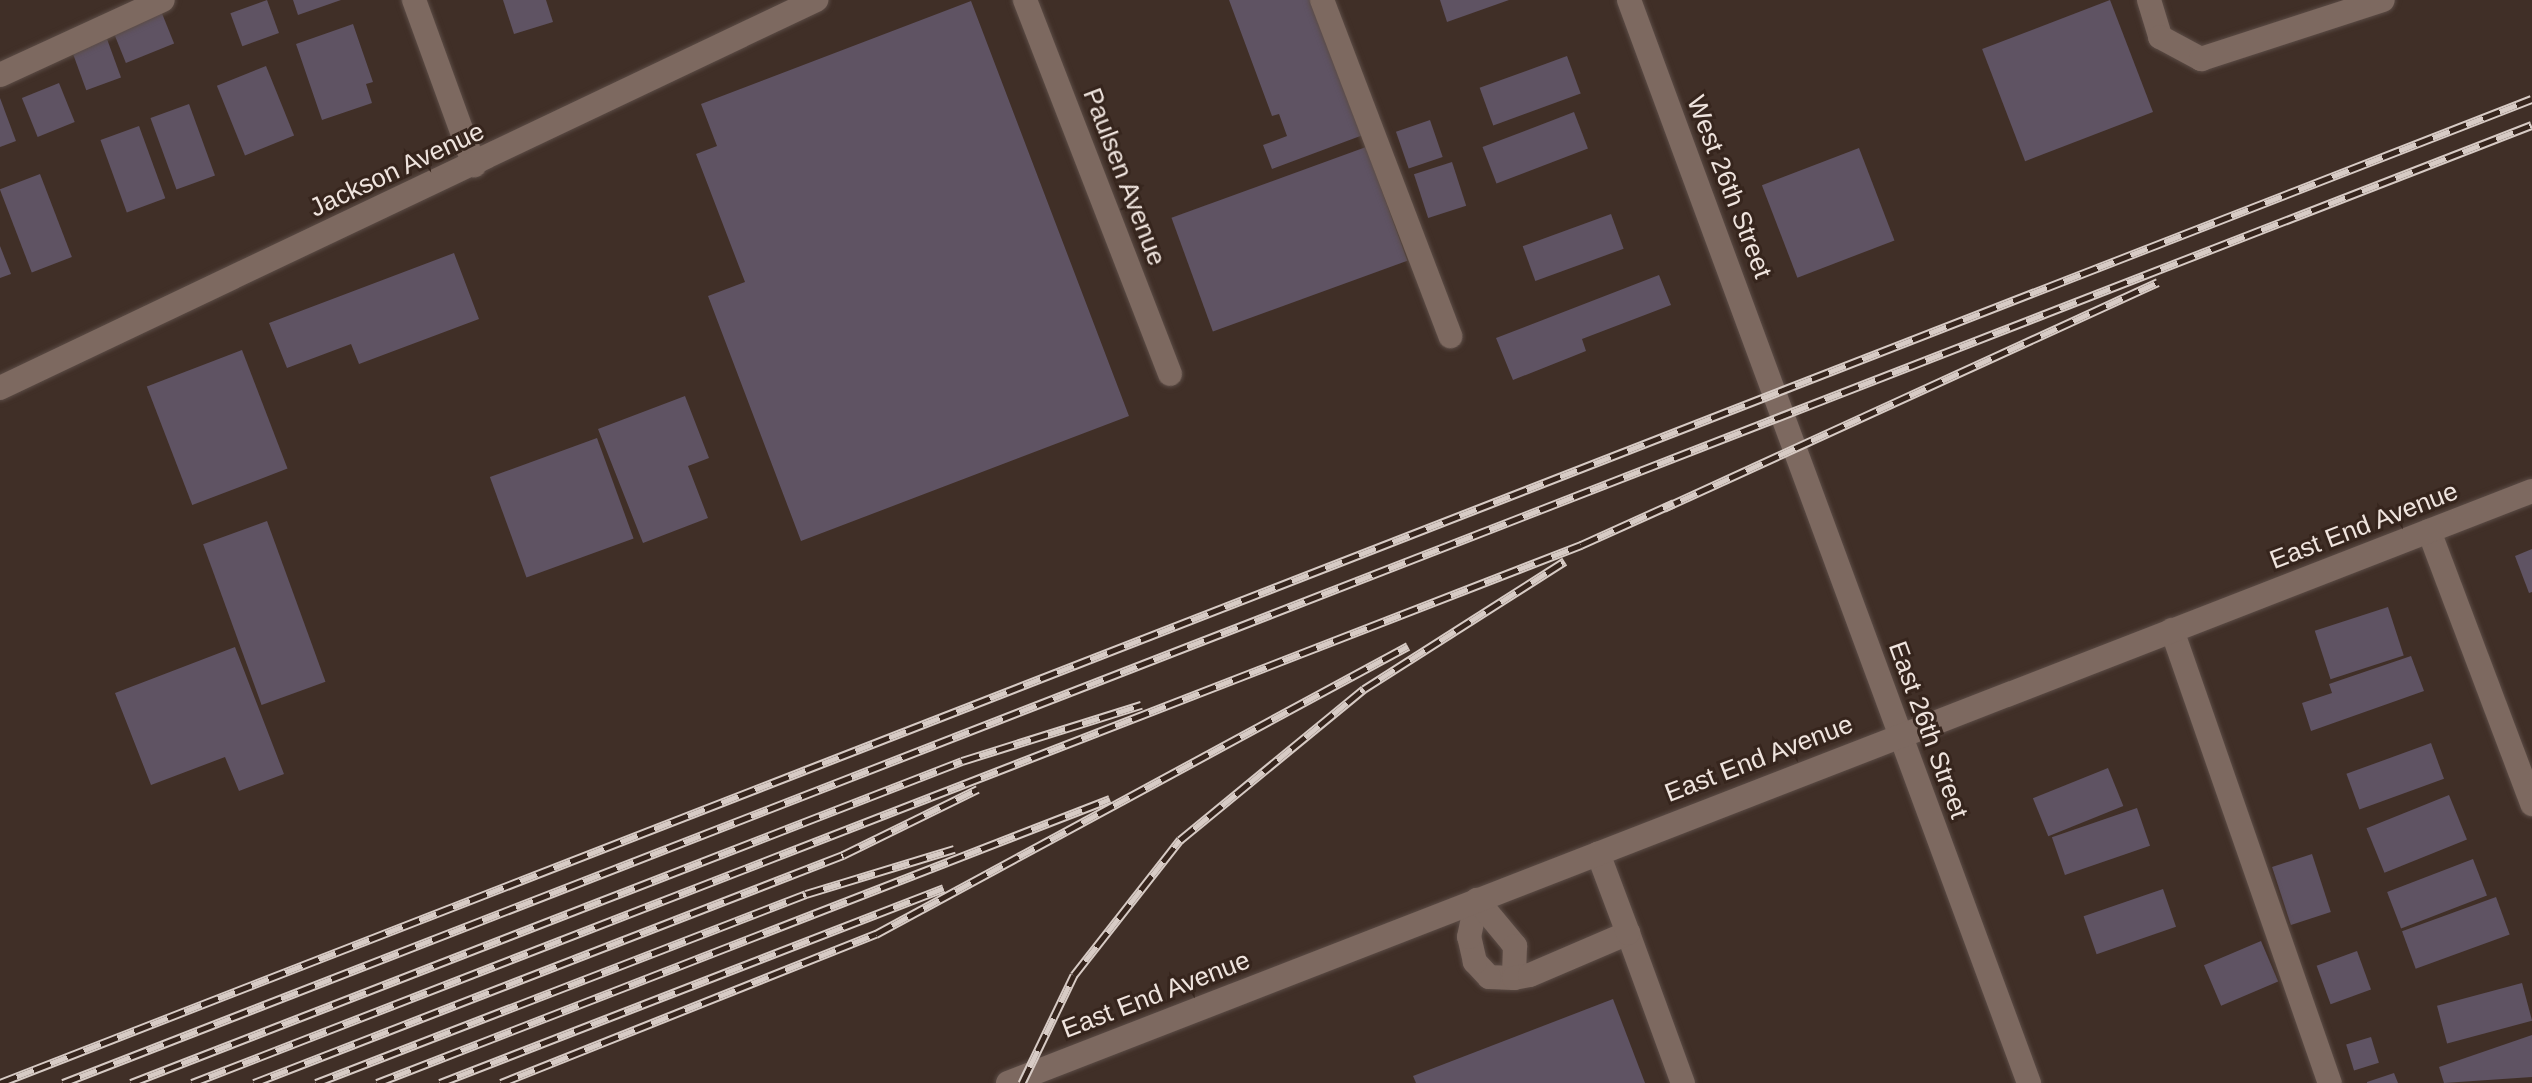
<!DOCTYPE html>
<style>
body{margin:0}
#map{position:relative;width:2532px;height:1083px;overflow:hidden;background:#402f27;font-family:Arial,sans-serif}
div>[style]{position:absolute}
[style*='--x']{left:calc(var(--x)*1px);top:calc(var(--y)*1px);width:calc(var(--w)*1px);rotate:calc(var(--a)*1deg)}
.building>*{inset:0;background:#5f5363;transform-origin:0 0}
.roads{filter:drop-shadow(0 0 2px #5b4c46) drop-shadow(0 0 2px #5b4c46)}
.minor>*{height:24px;margin:-12px;padding:0 12px;transform-origin:12px;border-radius:12px;background:#7d6960}
.rail>*{height:9px;margin-top:-4.5px;transform-origin:0;background:repeating-linear-gradient(90deg,#36251d 0 18px,#d7cbc5 0 36px);box-sizing:border-box;border-block:2px solid #d7cbc5}
span{translate:-50% -50%;white-space:nowrap;text-align:center;line-height:1.15;-webkit-text-stroke:6px #36251d;paint-order:stroke}
.street-label{font-size:26px;color:#efe4de}
</style>
<div id="map">
<div class="building">
<div style="left:267px;top:0;width:35px;height:39px;rotate:70deg"></div>
<div style="clip-path:polygon(293px 0,341px 0,298px 15px)"></div>
<div style="clip-path:polygon(503px 0,546px 0,553px 22px,514px 34px)"></div>
<div style="clip-path:polygon(1229px 0,1313px 0,1363px 135px,1272px 169px,1263px 145px,1287px 136px,1279px 114px,1272px 116px)"></div>
<div style="clip-path:polygon(1440px 0,1509px 0,1447px 22px)"></div>
<div style="left:2110px;top:0;width:120px;height:137px;rotate:69deg"></div>
<div style="clip-path:polygon(971px 1px,1129px 416px,801px 541px,708px 296px,745px 282px,696px 154px,717px 146px,701px 104px)"></div>
<div style="left:161px;top:11px;width:35px;height:52px;rotate:68deg"></div>
<div style="clip-path:polygon(353px 24px,373px 82px,366px 84px,372px 103px,322px 120px,296px 44px)"></div>
<div style="left:107px;top:39px;width:41px;height:37px;rotate:70deg"></div>
<div style="left:1567px;top:56px;width:40px;height:93px;rotate:70deg"></div>
<div style="left:266px;top:66px;width:75px;height:53px;rotate:68deg"></div>
<div style="left:59px;top:83px;width:42px;height:40px;rotate:68deg"></div>
<div style="clip-path:polygon(0 98px,16px 141px,0 147px)"></div>
<div style="left:189px;top:104px;width:76px;height:41px;rotate:70deg"></div>
<div style="left:1574px;top:112px;width:39px;height:98px;rotate:69deg"></div>
<div style="left:1430px;top:120px;width:39px;height:36px;rotate:71deg"></div>
<div style="left:139px;top:126px;width:77px;height:41px;rotate:70deg"></div>
<div style="left:1366px;top:147px;width:121px;height:207px;rotate:70deg"></div>
<div style="left:1859px;top:148px;width:99px;height:104px;rotate:69deg"></div>
<div style="left:1452px;top:162px;width:46px;height:40px;rotate:72deg"></div>
<div style="left:40px;top:174px;width:89px;height:43px;rotate:69deg"></div>
<div style="left:1611px;top:214px;width:37px;height:94px;rotate:70deg"></div>
<div style="clip-path:polygon(0 246px,11px 274px,0 278px)"></div>
<div style="clip-path:polygon(454px 253px,479px 319px,359px 364px,351px 344px,287px 368px,269px 323px)"></div>
<div style="clip-path:polygon(1659px 275px,1671px 305px,1582px 339px,1586px 351px,1513px 380px,1496px 338px)"></div>
<div style="left:242px;top:350px;width:127px;height:102px;rotate:69deg"></div>
<div style="clip-path:polygon(685px 396px,709px 458px,688px 466px,708px 518px,643px 543px,598px 429px)"></div>
<div style="left:597px;top:438px;width:107px;height:114px;rotate:70deg"></div>
<div style="left:267px;top:521px;width:171px;height:68px;rotate:70deg"></div>
<div style="clip-path:polygon(2532px 549px,2532px 592px,2529px 593px,2515px 556px)"></div>
<div style="left:2388px;top:607px;width:51px;height:77px;rotate:72deg"></div>
<div style="clip-path:polygon(235px 647px,284px 774px,239px 791px,225px 757px,151px 785px,115px 693px)"></div>
<div style="clip-path:polygon(2411px 656px,2424px 691px,2311px 731px,2302px 703px,2332px 693px,2329px 684px)"></div>
<div style="left:2431px;top:743px;width:38px;height:90px;rotate:70deg"></div>
<div style="left:2108px;top:768px;width:41px;height:81px;rotate:68deg"></div>
<div style="left:2449px;top:795px;width:48px;height:89px;rotate:68deg"></div>
<div style="left:2137px;top:808px;width:40px;height:90px;rotate:71deg"></div>
<div style="left:2312px;top:854px;width:61px;height:42px;rotate:72deg"></div>
<div style="left:2473px;top:859px;width:39px;height:92px;rotate:69deg"></div>
<div style="left:2163px;top:889px;width:40px;height:84px;rotate:71deg"></div>
<div style="left:2496px;top:897px;width:40px;height:100px;rotate:70deg"></div>
<div style="left:2261px;top:941px;width:44px;height:62px;rotate:67deg"></div>
<div style="left:2357px;top:951px;width:41px;height:43px;rotate:70deg"></div>
<div style="left:2522px;top:983px;width:39px;height:88px;rotate:75deg"></div>
<div style="clip-path:polygon(1613px 999px,1645px 1083px,1416px 1083px,1413px 1076px)"></div>
<div style="clip-path:polygon(2532px 1035px,2532px 1077px,2444px 1083px,2439px 1067px)"></div>
<div style="left:2371px;top:1037px;width:27px;height:26px;rotate:73deg"></div>
<div style="clip-path:polygon(2394px 1073px,2398px 1083px,2367px 1083px,2367px 1082px)"></div>
</div>
<div class="roads">
<div class="minor">
<div style="--x:414;--y:0;--w:176;--a:70"></div>
<div style="--x:1025;--y:0;--w:401;--a:68.8"></div>
<div style="--x:1322;--y:0;--w:360;--a:69.1"></div>
<div style="--x:1629;--y:0;--w:1155;--a:69.73"></div>
<div style="--x:2149;--y:0;--w:39;--a:73"></div>
<div style="--x:2160;--y:37;--w:47;--a:28.2"></div>
<div style="--x:2201;--y:59;--w:191;--a:-18"></div>
<div style="--x:0;--y:75;--w:179;--a:-24.7"></div>
<div style="--x:0;--y:388;--w:904;--a:-25.43"></div>
<div style="--x:2429;--y:531;--w:292;--a:69.3"></div>
<div style="--x:2172;--y:630;--w:480;--a:70.8"></div>
<div style="--x:1628;--y:933;--w:160;--a:69.9"></div>
<div style="--x:1514;--y:978;--w:25;--a:-178"></div>
<div style="--x:1489;--y:977;--w:21;--a:-133"></div>
<div style="--x:1475;--y:962;--w:26;--a:-103"></div>
<div style="--x:1469;--y:937;--w:38;--a:-78"></div>
<div style="--x:1477;--y:900;--w:60;--a:50.4"></div>
<div style="--x:1515;--y:946;--w:32;--a:92"></div>
<div style="--x:1514;--y:978;--w:16;--a:-11"></div>
<div style="--x:1530;--y:975;--w:107;--a:-23.2"></div>
<div style="--x:1628;--y:933;--w:85;--a:-110.6"></div>
<div style="--x:1008;--y:1083;--w:1635;--a:-21.23"></div>
</div>
</div>
<div class="rail">
<div style="--x:1664;--y:508;--w:543;--a:-24.58"></div>
<div style="--x:0;--y:1083;--w:2716;--a:-21.24"></div>
<div style="--x:63;--y:1083;--w:2648;--a:-21.21"></div>
<div style="--x:131;--y:1083;--w:891;--a:-21.18"></div>
<div style="--x:962;--y:761;--w:188;--a:-17.4"></div>
<div style="--x:192;--y:1083;--w:1490;--a:-21.17"></div>
<div style="--x:1581;--y:545;--w:102;--a:-24.3"></div>
<div style="--x:254;--y:1083;--w:632;--a:-21.16"></div>
<div style="--x:843;--y:855;--w:150;--a:-26.1"></div>
<div style="--x:316;--y:1083;--w:525;--a:-21.09"></div>
<div style="--x:806;--y:894;--w:155;--a:-16.9"></div>
<div style="--x:377;--y:1083;--w:786;--a:-21.18"></div>
<div style="--x:440;--y:1083;--w:540;--a:-21.15"></div>
<div style="--x:501;--y:1083;--w:404;--a:-21.7"></div>
<div style="--x:876;--y:934;--w:605;--a:-28.43"></div>
<div style="--x:1022;--y:1083;--w:120;--a:-64.3"></div>
<div style="--x:1074;--y:975;--w:172;--a:-51.9"></div>
<div style="--x:1180;--y:840;--w:238;--a:-39.4"></div>
<div style="--x:1364;--y:689;--w:238;--a:-32.5"></div>
</div>
<div class="street-label">
<span style="left:397px;top:170px;rotate:-25deg">Jackson Avenue</span>
<span style="left:1124px;top:177px;rotate:69deg">Paulsen Avenue</span>
<span style="left:1729px;top:187px;rotate:69deg">West 26th Street</span>
<span style="left:2364px;top:526px;rotate:-21deg">East End Avenue</span>
<span style="left:1928px;top:730px;rotate:70deg">East 26th Street</span>
<span style="left:1759px;top:759px;rotate:-21deg">East End Avenue</span>
<span style="left:1156px;top:995px;rotate:-21deg">East End Avenue</span>
</div>
</div>
